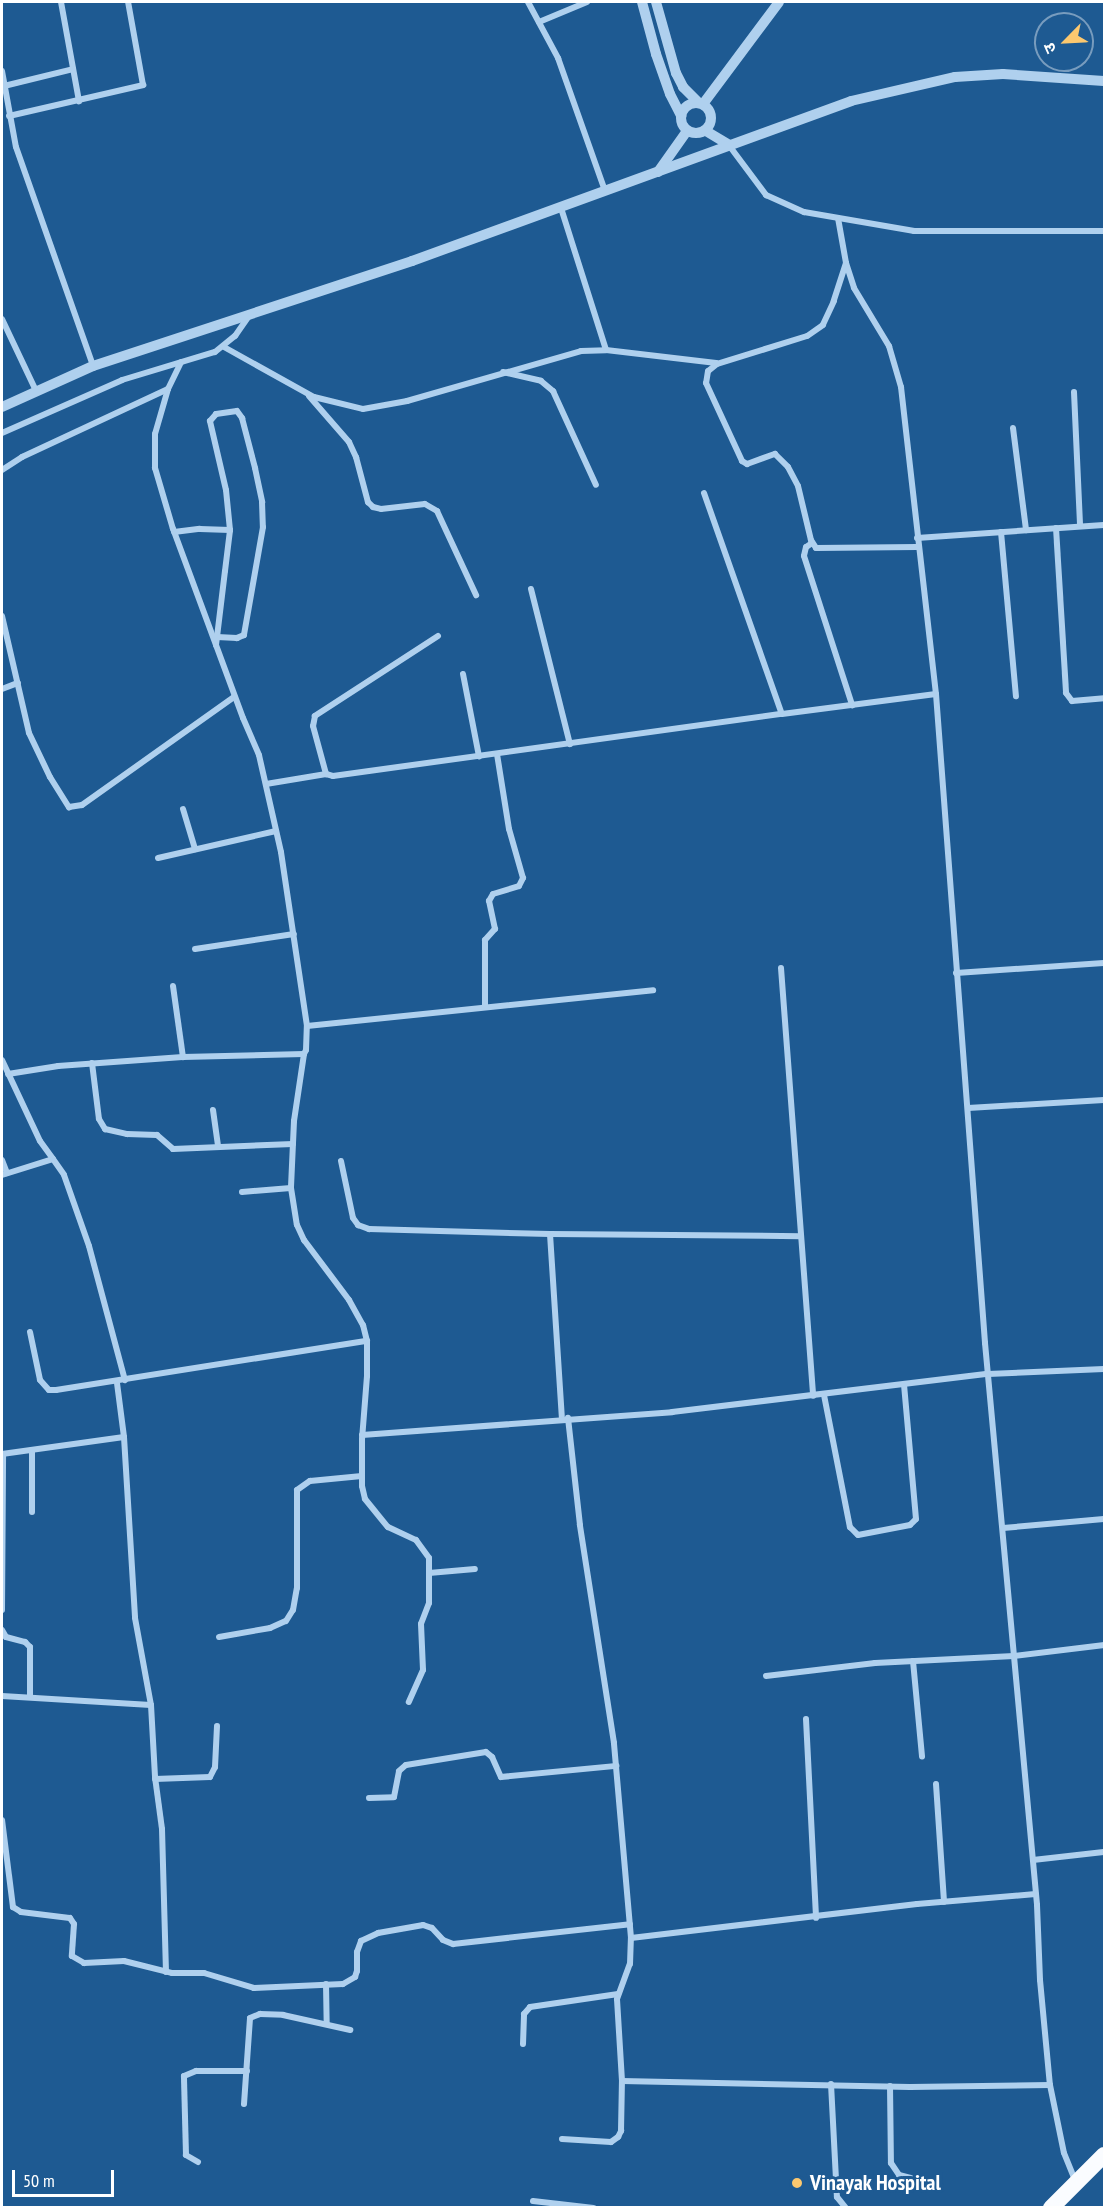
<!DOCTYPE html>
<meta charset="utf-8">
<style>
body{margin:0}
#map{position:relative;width:1106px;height:2209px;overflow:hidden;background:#1e5a92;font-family:"PT Sans Narrow","Noto Sans Devanagari",sans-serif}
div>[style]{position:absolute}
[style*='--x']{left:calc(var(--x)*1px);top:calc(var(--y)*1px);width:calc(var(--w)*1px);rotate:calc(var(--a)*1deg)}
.minor>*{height:6px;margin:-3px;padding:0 3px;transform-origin:3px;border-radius:3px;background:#afd0ee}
.tertiary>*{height:10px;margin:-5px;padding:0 5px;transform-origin:5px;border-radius:5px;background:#afd0ee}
.tertiary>.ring{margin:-5px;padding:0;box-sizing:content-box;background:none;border:10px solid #afd0ee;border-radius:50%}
.trunk>*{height:16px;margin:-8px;padding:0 8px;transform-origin:8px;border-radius:8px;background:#fafcff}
.dots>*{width:16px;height:16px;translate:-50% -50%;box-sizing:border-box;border:3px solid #1e5a92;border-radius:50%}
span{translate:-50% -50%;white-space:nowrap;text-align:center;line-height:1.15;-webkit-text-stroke:6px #1e5a92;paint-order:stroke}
.poi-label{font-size:22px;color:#fff;font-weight:700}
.left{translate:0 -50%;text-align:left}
.frame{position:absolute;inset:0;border:3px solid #fff;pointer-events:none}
.north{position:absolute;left:1034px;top:12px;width:60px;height:60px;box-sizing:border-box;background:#1e5a92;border:2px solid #789cbe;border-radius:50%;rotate:246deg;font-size:16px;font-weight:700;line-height:24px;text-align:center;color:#fff}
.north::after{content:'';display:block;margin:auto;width:21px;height:27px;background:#fcc86f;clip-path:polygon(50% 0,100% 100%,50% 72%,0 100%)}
.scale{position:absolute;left:12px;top:2170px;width:102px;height:27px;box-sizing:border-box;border:3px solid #fff;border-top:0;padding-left:8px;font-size:18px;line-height:21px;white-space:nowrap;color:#fff;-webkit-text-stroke:4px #1e5a92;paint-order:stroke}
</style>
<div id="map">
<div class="minor">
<div style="--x:61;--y:2;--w:101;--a:79.7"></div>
<div style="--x:528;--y:2;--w:64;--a:61.8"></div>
<div style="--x:558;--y:58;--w:141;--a:70.5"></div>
<div style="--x:539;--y:22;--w:52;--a:-22.6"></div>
<div style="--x:2;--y:71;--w:77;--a:79.6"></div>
<div style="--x:16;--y:147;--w:232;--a:70.6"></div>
<div style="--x:4;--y:86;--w:71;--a:-13.8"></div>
<div style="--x:9;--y:116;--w:138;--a:-13"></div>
<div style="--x:143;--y:85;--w:84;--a:-100.2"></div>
<div style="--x:728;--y:144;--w:64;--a:53.3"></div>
<div style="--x:766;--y:195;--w:42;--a:24.1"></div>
<div style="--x:804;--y:212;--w:112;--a:9.8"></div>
<div style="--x:914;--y:231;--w:190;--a:0"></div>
<div style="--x:561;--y:208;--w:149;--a:72.4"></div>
<div style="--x:838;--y:218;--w:46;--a:79.9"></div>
<div style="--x:846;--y:263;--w:26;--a:72"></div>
<div style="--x:854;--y:288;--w:68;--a:58.9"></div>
<div style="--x:889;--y:346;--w:43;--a:73.7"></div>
<div style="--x:901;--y:387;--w:309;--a:83.5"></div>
<div style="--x:936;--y:694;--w:651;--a:85.68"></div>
<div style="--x:985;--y:1343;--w:564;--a:84.71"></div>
<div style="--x:1037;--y:1905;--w:75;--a:87.7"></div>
<div style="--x:1040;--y:1980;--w:105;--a:84.6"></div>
<div style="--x:1050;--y:2085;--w:69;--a:78.4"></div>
<div style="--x:1064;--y:2153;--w:31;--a:68"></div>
<div style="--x:846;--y:263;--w:40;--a:108"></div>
<div style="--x:834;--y:301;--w:26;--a:115"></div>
<div style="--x:823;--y:325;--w:19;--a:145"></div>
<div style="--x:807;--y:336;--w:94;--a:162.7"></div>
<div style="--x:717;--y:364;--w:11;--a:142"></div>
<div style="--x:708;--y:371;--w:12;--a:99"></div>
<div style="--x:706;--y:383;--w:86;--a:65.2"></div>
<div style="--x:742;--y:461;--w:6;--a:31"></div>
<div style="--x:747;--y:464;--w:30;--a:-20"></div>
<div style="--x:775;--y:454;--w:18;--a:45"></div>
<div style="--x:788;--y:467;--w:21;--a:62"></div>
<div style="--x:798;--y:486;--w:56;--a:76.5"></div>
<div style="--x:811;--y:540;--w:9;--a:58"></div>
<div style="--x:816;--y:548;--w:101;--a:-0.6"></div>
<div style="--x:2;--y:319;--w:80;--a:64.7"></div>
<div style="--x:224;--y:347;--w:103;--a:29.1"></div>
<div style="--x:314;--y:397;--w:50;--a:13.8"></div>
<div style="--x:363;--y:409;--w:45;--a:-10.3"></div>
<div style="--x:407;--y:401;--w:181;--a:-16"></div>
<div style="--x:581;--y:351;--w:25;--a:-2"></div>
<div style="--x:606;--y:350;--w:111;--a:6.7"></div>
<div style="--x:503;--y:372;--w:39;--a:13"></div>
<div style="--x:541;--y:381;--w:16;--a:40"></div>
<div style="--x:553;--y:391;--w:103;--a:65.4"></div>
<div style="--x:1074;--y:392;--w:134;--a:87.4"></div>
<div style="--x:309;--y:396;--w:61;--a:49"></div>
<div style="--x:349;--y:442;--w:17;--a:65"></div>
<div style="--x:356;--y:457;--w:47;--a:75.1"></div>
<div style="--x:368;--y:502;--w:7;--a:45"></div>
<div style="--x:373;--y:507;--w:8;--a:14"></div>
<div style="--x:381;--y:509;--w:44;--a:-6.5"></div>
<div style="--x:425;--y:504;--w:14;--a:30"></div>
<div style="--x:437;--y:511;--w:93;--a:65.1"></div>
<div style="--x:1013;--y:428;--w:103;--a:82.7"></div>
<div style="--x:2;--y:433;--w:131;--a:-23.8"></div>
<div style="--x:122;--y:380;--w:97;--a:-16.8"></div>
<div style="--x:215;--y:352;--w:26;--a:-39"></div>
<div style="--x:235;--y:336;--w:24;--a:-55"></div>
<div style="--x:2;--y:470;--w:24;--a:-33"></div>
<div style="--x:22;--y:457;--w:161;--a:-25"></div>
<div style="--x:168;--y:389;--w:30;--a:-64"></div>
<div style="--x:704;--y:493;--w:234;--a:70.6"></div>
<div style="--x:782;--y:714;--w:155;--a:-7.4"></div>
<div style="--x:1056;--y:528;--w:165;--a:86.5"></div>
<div style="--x:1066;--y:693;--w:10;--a:53"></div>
<div style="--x:1072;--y:701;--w:32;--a:-5"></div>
<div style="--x:174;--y:532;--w:26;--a:-7"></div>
<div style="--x:200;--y:529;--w:30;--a:2"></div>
<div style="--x:1001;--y:532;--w:165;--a:84.8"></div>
<div style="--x:917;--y:538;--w:187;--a:-4"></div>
<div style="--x:812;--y:543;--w:7;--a:146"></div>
<div style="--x:806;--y:547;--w:9;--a:103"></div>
<div style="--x:804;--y:556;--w:157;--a:72.1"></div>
<div style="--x:531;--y:589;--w:160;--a:75.9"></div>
<div style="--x:2;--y:616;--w:120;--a:77"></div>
<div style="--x:29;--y:733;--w:49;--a:64.5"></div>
<div style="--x:50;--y:777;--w:36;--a:58"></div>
<div style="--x:69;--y:807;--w:13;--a:-9"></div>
<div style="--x:82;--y:805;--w:186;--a:-35.4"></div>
<div style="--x:438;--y:636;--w:147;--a:147"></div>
<div style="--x:315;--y:716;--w:10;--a:101"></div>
<div style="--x:313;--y:726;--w:50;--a:74.8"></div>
<div style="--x:326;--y:774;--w:7;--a:16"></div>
<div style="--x:333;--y:776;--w:453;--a:-7.9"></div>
<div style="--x:216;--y:645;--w:8;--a:-83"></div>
<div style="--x:217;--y:637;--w:66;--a:-83.1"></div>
<div style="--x:225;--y:571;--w:41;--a:-83"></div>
<div style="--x:230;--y:530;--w:40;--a:-95.7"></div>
<div style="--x:226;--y:490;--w:71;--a:-103.1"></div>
<div style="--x:210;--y:421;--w:9;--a:-49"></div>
<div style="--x:216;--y:414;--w:21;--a:-8"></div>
<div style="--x:237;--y:411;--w:9;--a:54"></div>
<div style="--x:242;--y:418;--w:52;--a:75.4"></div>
<div style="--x:255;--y:468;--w:35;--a:78"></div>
<div style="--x:262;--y:502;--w:25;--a:88"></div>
<div style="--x:263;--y:527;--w:110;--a:100"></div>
<div style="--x:244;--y:635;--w:8;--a:157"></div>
<div style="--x:237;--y:638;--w:20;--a:-177"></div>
<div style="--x:463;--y:674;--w:84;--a:79"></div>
<div style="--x:2;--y:689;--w:17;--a:-21"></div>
<div style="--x:266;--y:784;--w:61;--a:-9.5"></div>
<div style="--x:183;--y:809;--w:42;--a:73.3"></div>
<div style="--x:158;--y:858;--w:121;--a:-12.9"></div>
<div style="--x:195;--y:949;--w:100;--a:-8.6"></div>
<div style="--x:781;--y:968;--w:429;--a:85.7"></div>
<div style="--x:956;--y:973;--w:148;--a:-3.9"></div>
<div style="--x:173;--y:986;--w:72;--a:82"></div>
<div style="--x:485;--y:1007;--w:67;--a:-90"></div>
<div style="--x:485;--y:940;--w:15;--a:-48"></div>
<div style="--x:495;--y:929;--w:29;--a:-102"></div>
<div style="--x:489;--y:901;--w:8;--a:-60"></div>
<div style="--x:493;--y:894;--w:27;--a:-17"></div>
<div style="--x:519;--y:886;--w:9;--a:-63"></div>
<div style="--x:523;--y:878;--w:51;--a:-105.9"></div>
<div style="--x:509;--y:829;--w:76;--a:-99.1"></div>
<div style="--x:307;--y:1026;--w:348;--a:-5.9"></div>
<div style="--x:304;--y:1054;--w:68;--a:98.5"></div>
<div style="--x:294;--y:1121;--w:67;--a:92.6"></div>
<div style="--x:291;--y:1188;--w:37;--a:81"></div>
<div style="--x:297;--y:1225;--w:17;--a:65"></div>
<div style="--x:304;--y:1240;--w:75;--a:53.1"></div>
<div style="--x:349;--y:1300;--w:29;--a:61"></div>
<div style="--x:363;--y:1325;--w:16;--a:76"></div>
<div style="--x:367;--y:1341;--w:35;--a:90"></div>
<div style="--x:367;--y:1376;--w:63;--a:94.5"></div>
<div style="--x:362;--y:1439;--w:47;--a:90"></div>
<div style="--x:362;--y:1486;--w:13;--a:77"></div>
<div style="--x:365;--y:1499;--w:36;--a:51"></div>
<div style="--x:388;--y:1527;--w:31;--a:25"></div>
<div style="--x:416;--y:1540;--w:22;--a:54"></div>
<div style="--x:429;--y:1558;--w:45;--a:90"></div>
<div style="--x:429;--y:1603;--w:22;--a:111"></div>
<div style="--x:421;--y:1624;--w:46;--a:87.5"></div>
<div style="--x:423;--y:1670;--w:35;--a:114"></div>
<div style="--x:2;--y:1060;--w:89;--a:64.9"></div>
<div style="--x:40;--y:1141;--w:22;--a:54"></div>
<div style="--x:92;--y:1063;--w:56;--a:82.9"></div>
<div style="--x:99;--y:1119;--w:12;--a:59"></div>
<div style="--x:105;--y:1129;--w:23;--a:13"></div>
<div style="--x:127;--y:1134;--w:30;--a:2"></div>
<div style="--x:157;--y:1135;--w:21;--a:41"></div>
<div style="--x:173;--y:1149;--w:120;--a:-2.4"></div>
<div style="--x:8;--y:1074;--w:51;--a:-9.1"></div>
<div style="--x:58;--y:1066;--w:125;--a:-4.1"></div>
<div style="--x:183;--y:1057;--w:121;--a:-1.4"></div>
<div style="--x:304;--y:1054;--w:4;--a:-63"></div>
<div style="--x:306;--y:1050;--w:24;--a:-88"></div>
<div style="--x:307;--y:1026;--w:176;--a:-98.5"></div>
<div style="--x:281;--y:852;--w:99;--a:-102.8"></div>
<div style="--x:259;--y:755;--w:40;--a:-113.4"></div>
<div style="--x:243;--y:718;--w:202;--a:-110.3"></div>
<div style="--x:173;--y:529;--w:64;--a:-106.4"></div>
<div style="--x:155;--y:468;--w:34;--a:-90"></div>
<div style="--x:155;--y:434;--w:47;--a:-73.9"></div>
<div style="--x:968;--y:1108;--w:136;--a:-3.4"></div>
<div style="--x:213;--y:1110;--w:37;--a:82"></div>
<div style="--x:2;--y:1160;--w:14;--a:69"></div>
<div style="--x:341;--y:1161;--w:58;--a:78.1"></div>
<div style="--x:353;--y:1218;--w:9;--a:54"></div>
<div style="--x:358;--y:1225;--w:12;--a:20"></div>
<div style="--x:369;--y:1229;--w:181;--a:1.6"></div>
<div style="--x:550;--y:1234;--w:251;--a:0.5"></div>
<div style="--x:2;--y:1175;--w:53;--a:-17.4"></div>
<div style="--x:53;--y:1159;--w:19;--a:55"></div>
<div style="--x:64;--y:1175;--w:75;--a:70.6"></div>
<div style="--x:89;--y:1246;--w:139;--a:75"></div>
<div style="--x:242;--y:1192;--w:49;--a:-4.7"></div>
<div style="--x:550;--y:1234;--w:185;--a:86.3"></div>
<div style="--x:30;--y:1332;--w:49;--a:78.2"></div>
<div style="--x:40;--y:1380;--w:13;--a:48"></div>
<div style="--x:49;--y:1390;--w:7;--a:0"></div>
<div style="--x:56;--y:1390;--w:315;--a:-9"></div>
<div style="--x:824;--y:1395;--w:135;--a:78.9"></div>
<div style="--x:850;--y:1527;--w:11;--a:45"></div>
<div style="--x:858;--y:1535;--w:53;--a:-10.9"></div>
<div style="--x:910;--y:1525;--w:8;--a:-45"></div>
<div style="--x:916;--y:1519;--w:135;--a:-95.1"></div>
<div style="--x:362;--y:1435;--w:311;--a:-4.2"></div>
<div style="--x:672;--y:1412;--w:318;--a:-6.9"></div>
<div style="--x:988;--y:1374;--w:116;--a:-2.5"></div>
<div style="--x:124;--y:1437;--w:181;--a:86.5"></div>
<div style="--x:135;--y:1618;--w:88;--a:79.6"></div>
<div style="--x:151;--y:1705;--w:72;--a:86.8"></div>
<div style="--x:155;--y:1777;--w:52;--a:82.3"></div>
<div style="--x:162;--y:1829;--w:143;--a:88.4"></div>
<div style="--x:32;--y:1450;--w:62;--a:90"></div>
<div style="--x:2;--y:1454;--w:123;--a:-7.9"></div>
<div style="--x:124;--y:1437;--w:54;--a:-97.4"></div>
<div style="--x:1003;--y:1528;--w:101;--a:-5.1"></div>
<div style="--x:429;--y:1573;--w:46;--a:-5"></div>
<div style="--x:2;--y:1610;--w:156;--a:-89.6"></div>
<div style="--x:2;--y:1630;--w:8;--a:60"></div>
<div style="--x:6;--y:1637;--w:20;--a:15"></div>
<div style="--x:25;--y:1642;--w:7;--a:45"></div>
<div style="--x:30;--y:1647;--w:50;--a:90"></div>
<div style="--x:219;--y:1637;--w:52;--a:-10"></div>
<div style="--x:270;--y:1628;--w:17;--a:-24"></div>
<div style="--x:286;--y:1621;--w:13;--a:-58"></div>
<div style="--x:293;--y:1610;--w:22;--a:-80"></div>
<div style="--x:297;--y:1588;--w:98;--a:-90"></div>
<div style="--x:297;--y:1490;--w:16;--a:-35"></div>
<div style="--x:310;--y:1481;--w:52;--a:-5.5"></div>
<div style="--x:913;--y:1661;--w:96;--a:84.6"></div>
<div style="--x:766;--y:1676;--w:110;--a:-6.8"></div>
<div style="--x:875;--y:1663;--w:139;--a:-2.9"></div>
<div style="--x:1014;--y:1656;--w:91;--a:-7"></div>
<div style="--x:2;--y:1696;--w:149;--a:3.5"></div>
<div style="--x:806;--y:1719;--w:199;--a:87.1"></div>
<div style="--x:155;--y:1779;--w:55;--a:-2.1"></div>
<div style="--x:210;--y:1777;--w:11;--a:-63"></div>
<div style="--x:215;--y:1767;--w:41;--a:-87.2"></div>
<div style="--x:936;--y:1784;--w:118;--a:86.1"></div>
<div style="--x:369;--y:1798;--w:25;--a:-2"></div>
<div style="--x:394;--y:1797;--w:26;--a:-79"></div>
<div style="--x:399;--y:1771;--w:9;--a:-41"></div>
<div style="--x:406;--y:1765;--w:81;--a:-9.2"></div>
<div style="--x:486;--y:1752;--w:8;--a:40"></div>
<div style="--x:492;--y:1757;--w:22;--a:66"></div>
<div style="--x:501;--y:1777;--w:116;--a:-5.5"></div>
<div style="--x:2;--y:1820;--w:88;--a:82.8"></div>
<div style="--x:13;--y:1907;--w:9;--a:32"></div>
<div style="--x:21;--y:1912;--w:49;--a:7"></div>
<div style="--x:70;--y:1918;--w:7;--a:56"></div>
<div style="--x:74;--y:1924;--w:32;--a:94"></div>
<div style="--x:72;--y:1956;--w:14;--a:30"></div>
<div style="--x:84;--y:1963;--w:40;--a:-2.9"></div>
<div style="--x:124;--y:1961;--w:49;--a:14"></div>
<div style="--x:172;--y:1973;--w:32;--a:0"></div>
<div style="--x:204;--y:1973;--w:52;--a:16.7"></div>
<div style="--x:254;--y:1988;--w:89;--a:-2.6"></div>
<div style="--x:343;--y:1984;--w:14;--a:-30"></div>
<div style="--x:355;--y:1977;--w:6;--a:-72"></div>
<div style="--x:357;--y:1971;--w:19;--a:-90"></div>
<div style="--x:357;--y:1952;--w:12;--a:-70"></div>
<div style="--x:361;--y:1941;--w:19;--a:-25"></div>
<div style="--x:378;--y:1933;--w:46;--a:-10.1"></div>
<div style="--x:423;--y:1925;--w:9;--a:18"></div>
<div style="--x:432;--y:1928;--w:16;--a:47"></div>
<div style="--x:443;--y:1940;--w:11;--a:22"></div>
<div style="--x:453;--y:1944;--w:178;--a:-6.4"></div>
<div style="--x:1033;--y:1860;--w:71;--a:-6.4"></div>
<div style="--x:631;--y:1938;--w:288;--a:-6.8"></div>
<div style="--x:917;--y:1904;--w:119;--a:-4.8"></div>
<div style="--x:326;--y:1984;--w:39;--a:89"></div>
<div style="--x:523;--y:2044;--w:30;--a:-88"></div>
<div style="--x:524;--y:2014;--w:9;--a:-49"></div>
<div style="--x:530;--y:2007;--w:89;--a:-8.4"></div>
<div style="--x:622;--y:2081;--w:288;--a:1.2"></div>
<div style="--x:910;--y:2087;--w:140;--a:-0.8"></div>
<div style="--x:831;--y:2084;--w:113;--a:87"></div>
<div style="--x:837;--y:2197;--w:14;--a:51"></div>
<div style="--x:890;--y:2086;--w:77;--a:89.3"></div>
<div style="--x:891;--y:2163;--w:14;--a:56"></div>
<div style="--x:899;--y:2175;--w:12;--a:14"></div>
<div style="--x:244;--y:2104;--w:86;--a:-86"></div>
<div style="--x:250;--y:2018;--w:11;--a:-22"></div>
<div style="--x:260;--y:2014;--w:23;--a:2"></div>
<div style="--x:283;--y:2015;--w:69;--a:12.6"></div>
<div style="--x:562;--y:2139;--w:49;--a:3.5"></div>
<div style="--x:611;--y:2142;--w:9;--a:-36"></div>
<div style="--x:618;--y:2137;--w:7;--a:-63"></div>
<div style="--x:621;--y:2131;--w:50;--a:-88.9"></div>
<div style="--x:622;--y:2081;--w:82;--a:-93.5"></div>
<div style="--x:617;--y:1999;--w:37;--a:-70"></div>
<div style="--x:630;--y:1964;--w:26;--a:-88"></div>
<div style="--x:631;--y:1938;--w:196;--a:-95"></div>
<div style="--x:614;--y:1743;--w:221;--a:-98.9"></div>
<div style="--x:580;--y:1525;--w:108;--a:-96.4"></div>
<div style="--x:198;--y:2162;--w:14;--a:-150"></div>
<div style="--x:186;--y:2155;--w:79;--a:-91.5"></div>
<div style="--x:184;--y:2076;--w:13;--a:-23"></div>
<div style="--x:196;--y:2071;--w:51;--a:0"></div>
<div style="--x:533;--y:2201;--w:61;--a:6.5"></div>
</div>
<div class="tertiary">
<div style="--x:642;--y:2;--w:54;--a:74.9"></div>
<div style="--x:656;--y:54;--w:42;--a:70.7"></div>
<div style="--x:670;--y:94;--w:25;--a:63"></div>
<div style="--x:656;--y:2;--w:74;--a:74.3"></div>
<div style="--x:676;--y:73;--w:16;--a:63"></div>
<div style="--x:683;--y:87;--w:23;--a:45"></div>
<div class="ring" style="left:681px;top:103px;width:20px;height:20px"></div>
<div style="--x:703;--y:104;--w:127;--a:-53.3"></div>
<div style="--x:706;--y:131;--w:26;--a:31"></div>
<div style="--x:658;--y:172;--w:50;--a:-54.7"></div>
<div style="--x:2;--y:407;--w:100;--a:-24.3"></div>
<div style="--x:93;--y:366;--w:336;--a:-18.2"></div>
<div style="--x:412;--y:261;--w:467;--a:-20"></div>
<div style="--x:851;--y:101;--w:107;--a:-13"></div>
<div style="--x:955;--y:77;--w:48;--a:-3.6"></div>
<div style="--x:1003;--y:74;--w:101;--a:4"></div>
</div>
<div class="trunk">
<div style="--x:1051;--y:2208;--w:75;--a:-45"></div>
</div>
<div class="dots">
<div style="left:797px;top:2183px;background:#fcc86f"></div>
</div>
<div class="poi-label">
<span class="left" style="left:810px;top:2183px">Vinayak Hospital</span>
</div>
<div class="frame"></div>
<div class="north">उ</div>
<div class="scale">50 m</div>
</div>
